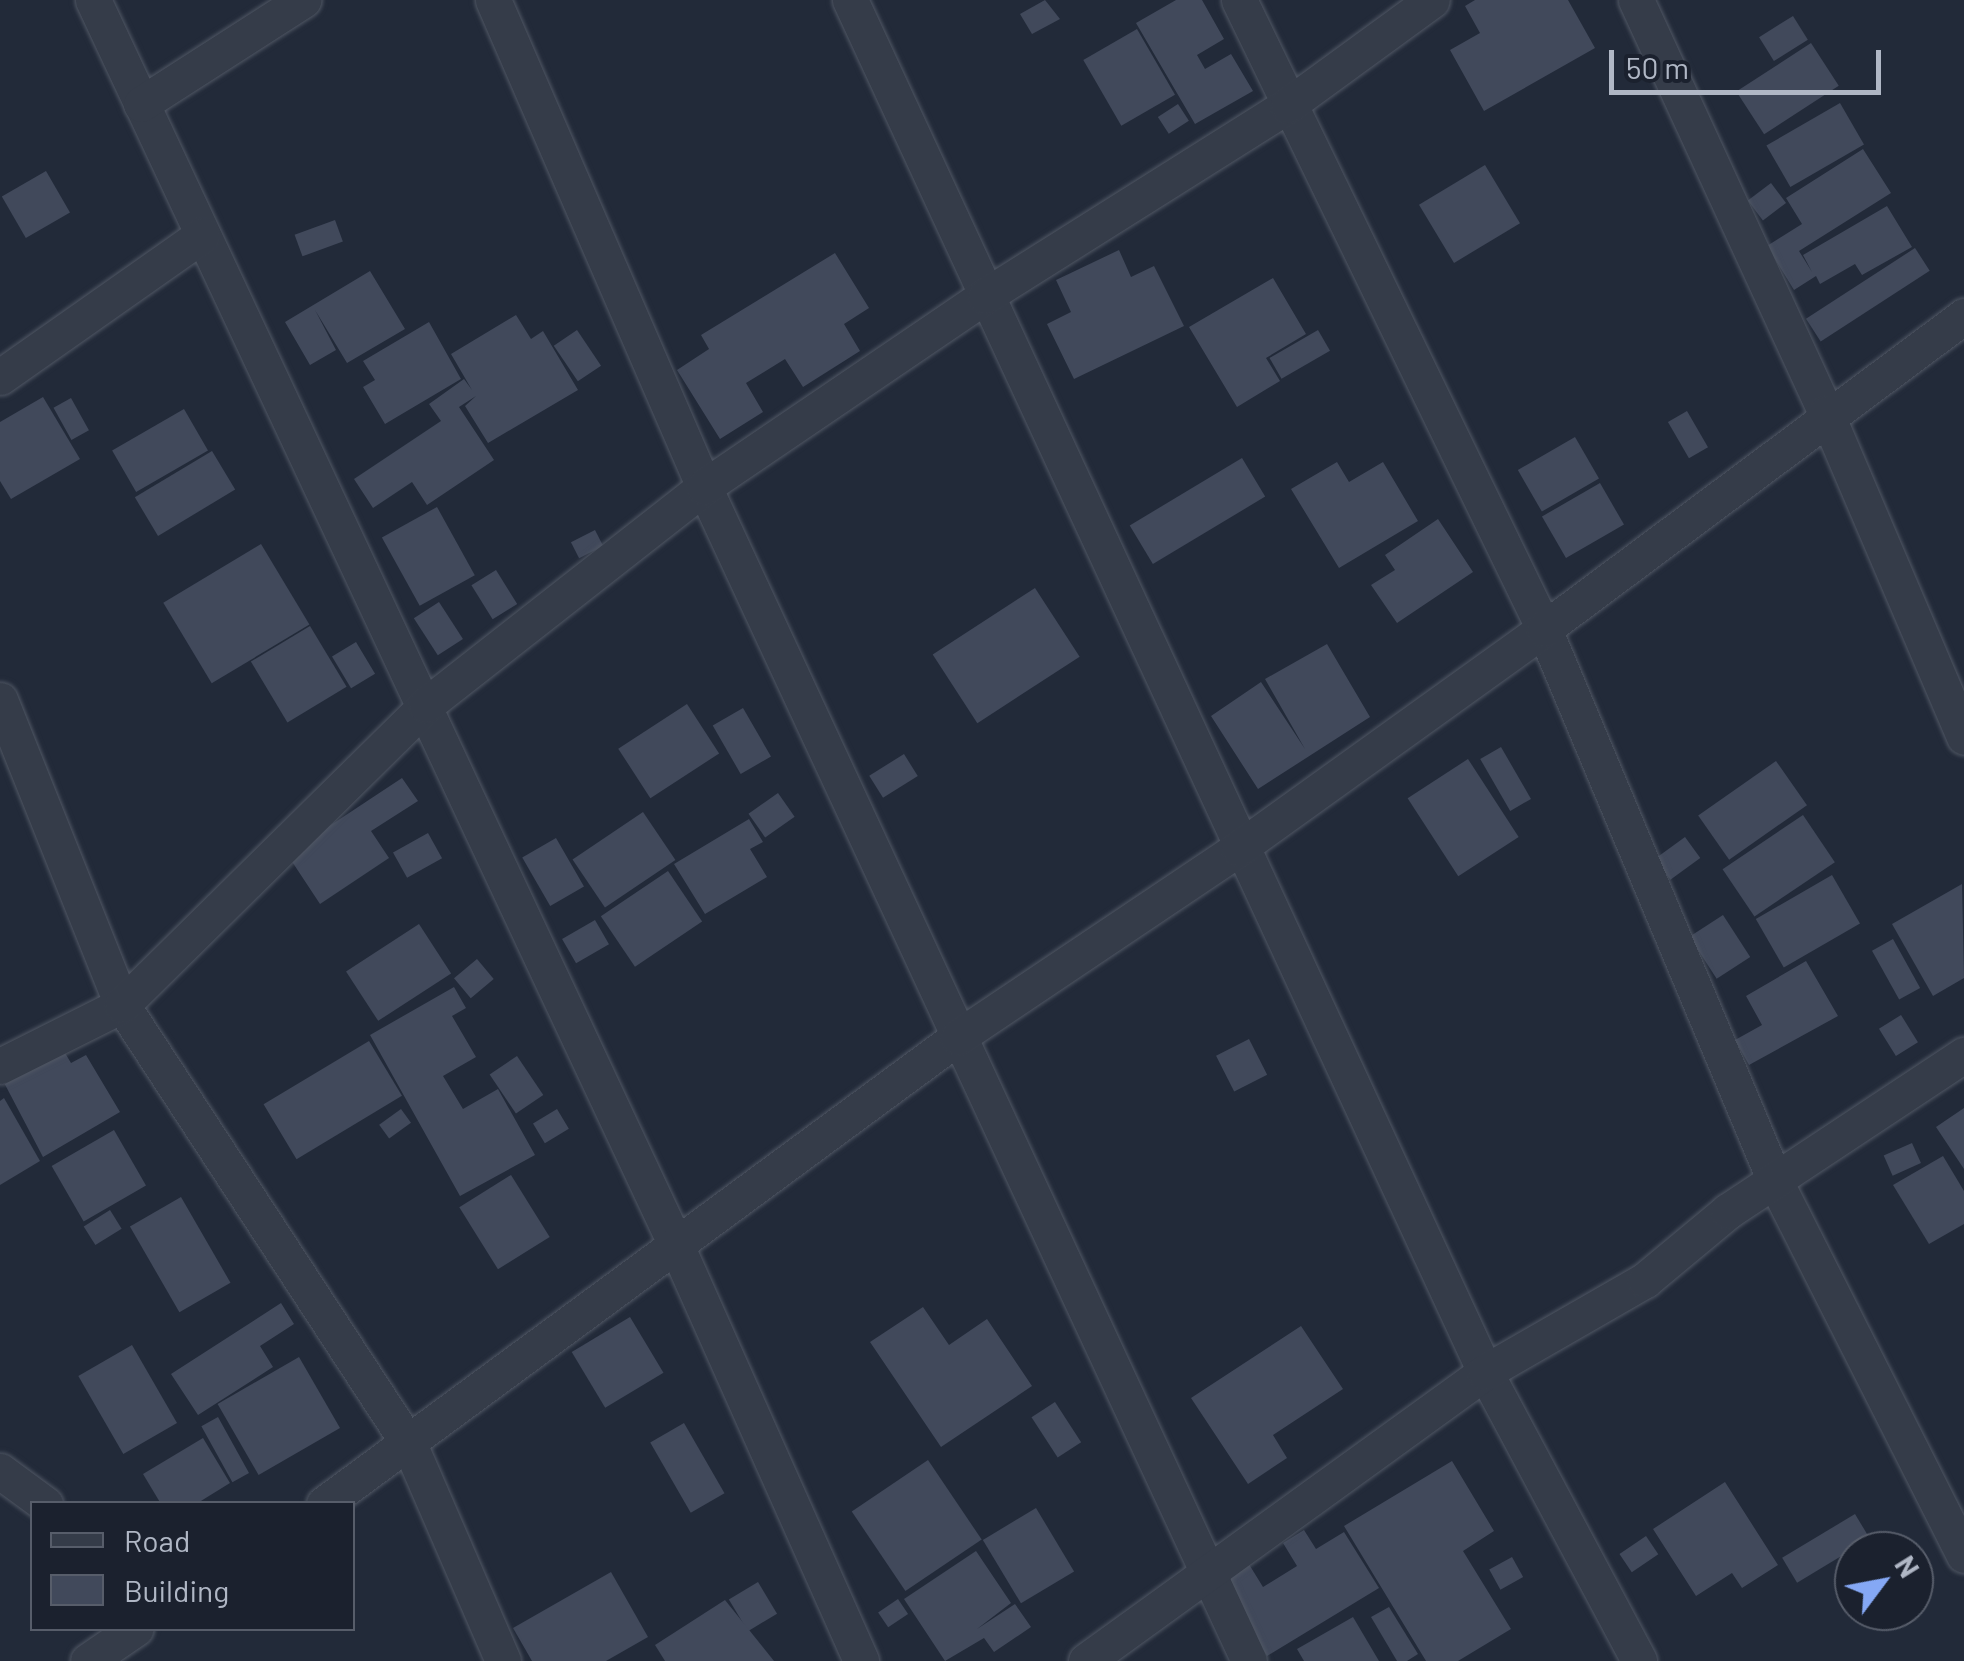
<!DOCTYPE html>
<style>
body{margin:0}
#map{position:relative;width:1964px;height:1661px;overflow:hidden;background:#222a39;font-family:Barlow,sans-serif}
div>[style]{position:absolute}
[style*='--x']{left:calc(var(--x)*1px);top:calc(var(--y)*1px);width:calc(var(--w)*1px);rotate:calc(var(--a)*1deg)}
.building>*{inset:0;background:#41495b;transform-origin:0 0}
.roads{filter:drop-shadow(0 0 2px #505764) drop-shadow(0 0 2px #505764)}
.street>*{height:35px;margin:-17.5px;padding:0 17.5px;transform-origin:17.5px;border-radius:17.5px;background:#353c49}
span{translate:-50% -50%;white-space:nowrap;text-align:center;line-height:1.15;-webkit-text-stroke:8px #1b212e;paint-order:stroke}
.legend{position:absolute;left:30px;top:1501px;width:325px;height:130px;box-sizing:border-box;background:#1b212e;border:2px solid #575d6a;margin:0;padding:12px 18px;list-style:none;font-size:30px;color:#b0b7c5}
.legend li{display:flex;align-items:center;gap:20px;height:50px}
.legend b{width:50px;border:2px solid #575d6a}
.north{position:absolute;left:1834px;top:1531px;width:100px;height:100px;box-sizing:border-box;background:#1b212e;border:2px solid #575d6a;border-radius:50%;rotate:58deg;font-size:28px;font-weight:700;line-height:40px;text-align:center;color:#b0b7c5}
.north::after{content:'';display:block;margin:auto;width:35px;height:45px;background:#85a8f5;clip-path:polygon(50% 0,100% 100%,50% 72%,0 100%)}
.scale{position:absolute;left:1609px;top:50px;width:272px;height:45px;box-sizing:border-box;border:5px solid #b0b7c5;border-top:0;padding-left:12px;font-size:30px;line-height:35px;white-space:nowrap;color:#b0b7c5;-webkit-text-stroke:8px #1b212e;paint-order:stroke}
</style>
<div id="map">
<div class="building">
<div style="clip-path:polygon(1045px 0,1060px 19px,1032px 34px,1020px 14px)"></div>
<div style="clip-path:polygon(1176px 0,1202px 0,1224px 39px,1197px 55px,1205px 69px,1231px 54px,1253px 91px,1195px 124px,1136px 23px)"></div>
<div style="clip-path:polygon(1475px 0,1568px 0,1595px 48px,1484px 111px,1450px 50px,1480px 33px,1465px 6px)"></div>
<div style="left:1793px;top:16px;width:28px;height:40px;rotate:58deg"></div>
<div style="left:1137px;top:29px;width:76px;height:62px;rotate:60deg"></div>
<div style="left:1811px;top:43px;width:51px;height:89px;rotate:57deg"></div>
<div style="left:1840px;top:103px;width:48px;height:85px;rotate:60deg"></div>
<div style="left:1178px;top:104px;width:20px;height:24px;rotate:57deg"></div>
<div style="clip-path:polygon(1863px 149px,1891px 193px,1799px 251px,1812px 272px,1803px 255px,1887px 206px,1912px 247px,1862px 275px,1855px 264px,1820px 284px,1816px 276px,1794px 290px,1767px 246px,1802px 224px,1786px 198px)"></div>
<div style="left:1485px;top:165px;width:68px;height:77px;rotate:59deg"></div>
<div style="left:46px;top:171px;width:48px;height:51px;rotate:60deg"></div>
<div style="left:1771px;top:183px;width:25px;height:29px;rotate:53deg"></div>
<div style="left:335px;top:220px;width:23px;height:43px;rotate:70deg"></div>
<div style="left:1915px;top:248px;width:27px;height:130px;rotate:57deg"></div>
<div style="clip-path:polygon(1119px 250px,1131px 277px,1154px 266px,1184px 326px,1074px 379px,1047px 324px,1071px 312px,1056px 280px)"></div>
<div style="clip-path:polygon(835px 253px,869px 308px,844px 324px,860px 351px,803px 387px,785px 359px,746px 383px,763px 412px,720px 439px,677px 370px,709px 349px,701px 335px)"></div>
<div style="clip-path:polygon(370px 271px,405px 329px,347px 363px,315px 310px,336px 350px,310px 365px,285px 322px)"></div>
<div style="clip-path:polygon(1273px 278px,1306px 334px,1266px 358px,1280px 381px,1237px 407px,1189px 327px)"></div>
<div style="clip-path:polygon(516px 315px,531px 339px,543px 331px,578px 390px,488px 443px,465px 406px,476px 396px,459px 407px,494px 460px,427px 505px,412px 482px,373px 508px,354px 479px,441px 421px,429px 404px,464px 379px,472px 390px,451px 354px)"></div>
<div style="clip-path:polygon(429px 322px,461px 379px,385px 424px,363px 387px,375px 380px,363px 361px)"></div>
<div style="left:577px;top:330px;width:43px;height:28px;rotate:56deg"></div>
<div style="left:1318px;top:330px;width:24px;height:56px;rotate:60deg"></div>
<div style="clip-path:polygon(43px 397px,80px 459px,11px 499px,0 481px,0 422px)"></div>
<div style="left:71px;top:398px;width:37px;height:20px;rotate:61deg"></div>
<div style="left:184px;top:409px;width:48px;height:83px;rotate:60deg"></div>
<div style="left:1687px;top:411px;width:42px;height:22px;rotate:60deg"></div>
<div style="left:1575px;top:437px;width:48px;height:66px;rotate:60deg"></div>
<div style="left:212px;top:451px;width:45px;height:90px;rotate:59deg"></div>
<div style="left:1242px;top:458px;width:45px;height:131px;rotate:59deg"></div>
<div style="clip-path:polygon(1337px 462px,1349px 482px,1383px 462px,1418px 521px,1339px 568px,1291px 489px)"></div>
<div style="left:1600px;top:483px;width:48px;height:67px;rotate:60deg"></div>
<div style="left:437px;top:507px;width:78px;height:63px;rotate:61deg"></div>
<div style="clip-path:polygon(1438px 519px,1473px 572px,1397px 623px,1371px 585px,1395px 570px,1385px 555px)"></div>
<div style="left:595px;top:530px;width:18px;height:27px;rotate:63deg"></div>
<div style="left:261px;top:544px;width:94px;height:114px;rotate:59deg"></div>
<div style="left:496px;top:570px;width:40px;height:29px;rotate:58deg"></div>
<div style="left:1035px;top:588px;width:82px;height:122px;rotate:57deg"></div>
<div style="left:439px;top:602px;width:44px;height:30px;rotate:57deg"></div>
<div style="left:310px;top:626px;width:71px;height:69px;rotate:59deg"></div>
<div style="left:356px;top:642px;width:37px;height:28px;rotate:59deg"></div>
<div style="clip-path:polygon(1327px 644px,1370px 717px,1258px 789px,1211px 716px,1261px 682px,1305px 749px,1265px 679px)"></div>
<div style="left:687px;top:704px;width:59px;height:82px;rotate:57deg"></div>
<div style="left:743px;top:708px;width:56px;height:35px;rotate:60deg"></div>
<div style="left:1501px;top:747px;width:60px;height:24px;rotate:60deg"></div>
<div style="left:904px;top:754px;width:26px;height:41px;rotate:58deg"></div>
<div style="left:1468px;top:759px;width:93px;height:72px;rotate:57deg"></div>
<div style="left:1776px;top:761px;width:54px;height:95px;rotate:55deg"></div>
<div style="clip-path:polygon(402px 778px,418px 801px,371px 831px,389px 858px,320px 904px,287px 854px)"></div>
<div style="left:778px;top:793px;width:29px;height:36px;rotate:55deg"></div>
<div style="left:643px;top:812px;width:58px;height:85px;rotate:56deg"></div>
<div style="left:1803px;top:815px;width:57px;height:97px;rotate:56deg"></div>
<div style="clip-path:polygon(749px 819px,763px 842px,750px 849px,767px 877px,705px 914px,674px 864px)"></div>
<div style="left:428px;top:833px;width:29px;height:40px;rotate:61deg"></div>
<div style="left:1685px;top:837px;width:26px;height:37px;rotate:54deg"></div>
<div style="left:556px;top:838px;width:56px;height:39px;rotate:60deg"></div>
<div style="left:668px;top:871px;width:61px;height:81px;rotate:56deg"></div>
<div style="left:1832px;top:875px;width:56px;height:88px;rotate:60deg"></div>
<div style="clip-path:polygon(1962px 884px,1964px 978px,1933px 996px,1892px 924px)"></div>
<div style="left:1723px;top:915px;width:50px;height:40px;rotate:57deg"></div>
<div style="left:595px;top:920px;width:28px;height:38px;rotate:60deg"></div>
<div style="left:419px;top:924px;width:59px;height:87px;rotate:57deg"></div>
<div style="left:1893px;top:939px;width:56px;height:24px;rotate:61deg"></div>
<div style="left:477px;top:959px;width:26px;height:30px;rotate:50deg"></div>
<div style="clip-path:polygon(1806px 961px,1838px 1016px,1749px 1065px,1735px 1040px,1762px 1025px,1746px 996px)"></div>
<div style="clip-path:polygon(454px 987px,466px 1008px,452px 1016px,476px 1057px,443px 1076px,463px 1109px,498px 1089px,535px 1155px,460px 1196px,370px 1035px)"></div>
<div style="left:1901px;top:1015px;width:32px;height:26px;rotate:58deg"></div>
<div style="left:1249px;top:1039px;width:40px;height:37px;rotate:63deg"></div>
<div style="clip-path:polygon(58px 1041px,71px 1063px,86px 1055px,120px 1112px,43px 1157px,0 1075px)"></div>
<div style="left:369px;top:1041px;width:64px;height:123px;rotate:59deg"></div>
<div style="left:517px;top:1056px;width:47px;height:33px;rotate:56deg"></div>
<div style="clip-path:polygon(4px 1098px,40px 1161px,0 1185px,0 1101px)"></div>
<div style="clip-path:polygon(1964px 1108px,1964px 1169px,1936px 1127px)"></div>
<div style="left:401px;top:1109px;width:17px;height:27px;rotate:54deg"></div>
<div style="left:557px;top:1109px;width:23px;height:28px;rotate:59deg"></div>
<div style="left:114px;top:1130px;width:64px;height:72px;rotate:60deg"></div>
<div style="left:1912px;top:1143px;width:22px;height:31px;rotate:66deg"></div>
<div style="clip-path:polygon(1943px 1156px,1964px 1191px,1964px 1224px,1929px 1244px,1893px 1185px)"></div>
<div style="left:511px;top:1175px;width:73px;height:61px;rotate:58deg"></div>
<div style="left:181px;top:1197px;width:99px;height:59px;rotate:60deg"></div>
<div style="left:110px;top:1210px;width:22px;height:31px;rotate:58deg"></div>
<div style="clip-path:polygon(281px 1303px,294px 1324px,260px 1346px,273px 1367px,198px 1415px,171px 1374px)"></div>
<div style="clip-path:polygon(923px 1307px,949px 1345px,987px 1319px,1032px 1386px,941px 1447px,870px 1342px)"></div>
<div style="left:630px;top:1317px;width:65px;height:68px;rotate:59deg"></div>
<div style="clip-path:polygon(1301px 1326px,1343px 1389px,1273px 1435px,1287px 1458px,1248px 1484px,1191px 1398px)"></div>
<div style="left:132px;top:1345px;width:90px;height:62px;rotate:60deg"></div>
<div style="left:299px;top:1357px;width:82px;height:94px;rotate:60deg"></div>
<div style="left:1055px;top:1402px;width:48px;height:28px;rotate:57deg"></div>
<div style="left:218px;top:1417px;width:64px;height:19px;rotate:61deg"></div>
<div style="left:684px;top:1423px;width:81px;height:39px;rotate:60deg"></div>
<div style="clip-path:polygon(203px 1438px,230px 1483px,196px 1504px,161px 1504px,143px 1474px)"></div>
<div style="left:928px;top:1460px;width:96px;height:92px;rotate:56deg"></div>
<div style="clip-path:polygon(1452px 1461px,1494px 1531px,1463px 1551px,1511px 1629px,1458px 1661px,1426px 1661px,1344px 1526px)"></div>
<div style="clip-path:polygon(1725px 1482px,1778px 1565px,1742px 1588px,1732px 1573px,1696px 1596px,1653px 1529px)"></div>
<div style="left:1036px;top:1508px;width:74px;height:62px;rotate:59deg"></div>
<div style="left:1855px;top:1514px;width:29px;height:85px;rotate:59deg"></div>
<div style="clip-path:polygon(1304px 1530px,1316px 1549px,1344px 1532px,1379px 1588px,1267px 1656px,1220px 1578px,1247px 1561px,1263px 1587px,1297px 1566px,1283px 1543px)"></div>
<div style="left:1646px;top:1536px;width:22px;height:32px;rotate:56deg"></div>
<div style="clip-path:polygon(976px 1551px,1011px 1603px,977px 1629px,1015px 1604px,1031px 1627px,994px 1652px,984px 1638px,945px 1661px,904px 1599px)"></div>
<div style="left:1512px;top:1557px;width:23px;height:26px;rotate:61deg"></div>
<div style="clip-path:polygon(611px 1572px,648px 1637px,606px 1661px,532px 1661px,513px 1628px)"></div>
<div style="left:758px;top:1582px;width:37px;height:34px;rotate:59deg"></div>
<div style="left:898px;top:1599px;width:18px;height:24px;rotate:56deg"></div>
<div style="clip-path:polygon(725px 1600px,774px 1661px,665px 1661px,655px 1645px)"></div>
<div style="clip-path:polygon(1389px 1607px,1418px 1654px,1407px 1661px,1397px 1661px,1371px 1617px)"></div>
<div style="clip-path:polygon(1353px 1617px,1379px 1661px,1304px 1661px,1297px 1649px)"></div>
</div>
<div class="roads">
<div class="street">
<div style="--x:93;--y:0;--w:1375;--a:64.91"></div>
<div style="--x:676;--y:1245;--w:455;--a:66"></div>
<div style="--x:493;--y:0;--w:531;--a:66.57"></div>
<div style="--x:704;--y:487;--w:1294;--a:65.1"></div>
<div style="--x:850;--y:0;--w:1512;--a:65.16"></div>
<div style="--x:1485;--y:1372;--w:327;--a:61.9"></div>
<div style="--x:1239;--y:0;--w:699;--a:64.13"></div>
<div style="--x:1544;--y:629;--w:598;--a:67.29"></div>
<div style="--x:1775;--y:1181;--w:419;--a:63.2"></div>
<div style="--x:1636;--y:0;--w:455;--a:65.3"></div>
<div style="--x:1826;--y:413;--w:352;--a:66.9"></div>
<div style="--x:141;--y:104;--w:193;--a:-32.7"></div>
<div style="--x:0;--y:377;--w:247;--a:-35.1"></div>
<div style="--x:0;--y:700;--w:328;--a:68.2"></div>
<div style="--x:122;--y:1005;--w:527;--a:56.85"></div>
<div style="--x:410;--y:1446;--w:234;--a:66.6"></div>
<div style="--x:0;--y:1066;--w:136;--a:-26.6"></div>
<div style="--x:122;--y:1005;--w:427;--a:-44.6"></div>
<div style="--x:426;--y:705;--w:353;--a:-38.1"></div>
<div style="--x:704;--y:487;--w:340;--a:-34.2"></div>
<div style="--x:985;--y:296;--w:358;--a:-32.2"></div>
<div style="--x:1288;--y:105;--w:178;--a:-36.1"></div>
<div style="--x:0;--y:1471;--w:56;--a:36.3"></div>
<div style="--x:324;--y:1504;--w:787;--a:-36.38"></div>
<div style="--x:958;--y:1037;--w:339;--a:-33.9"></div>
<div style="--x:1239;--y:848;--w:375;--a:-35.7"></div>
<div style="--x:1544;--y:629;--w:524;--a:-36.69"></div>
<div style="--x:88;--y:1661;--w:58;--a:-34.5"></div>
<div style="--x:1086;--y:1661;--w:493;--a:-35.9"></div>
<div style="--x:1485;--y:1372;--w:185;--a:-29.9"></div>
<div style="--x:1645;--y:1280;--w:108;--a:-39.7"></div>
<div style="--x:1728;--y:1211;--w:283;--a:-33.5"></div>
</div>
</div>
<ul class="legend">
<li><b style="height:12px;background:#353c49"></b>Road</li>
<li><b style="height:28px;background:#41495b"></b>Building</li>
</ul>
<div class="north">N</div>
<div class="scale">50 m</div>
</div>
